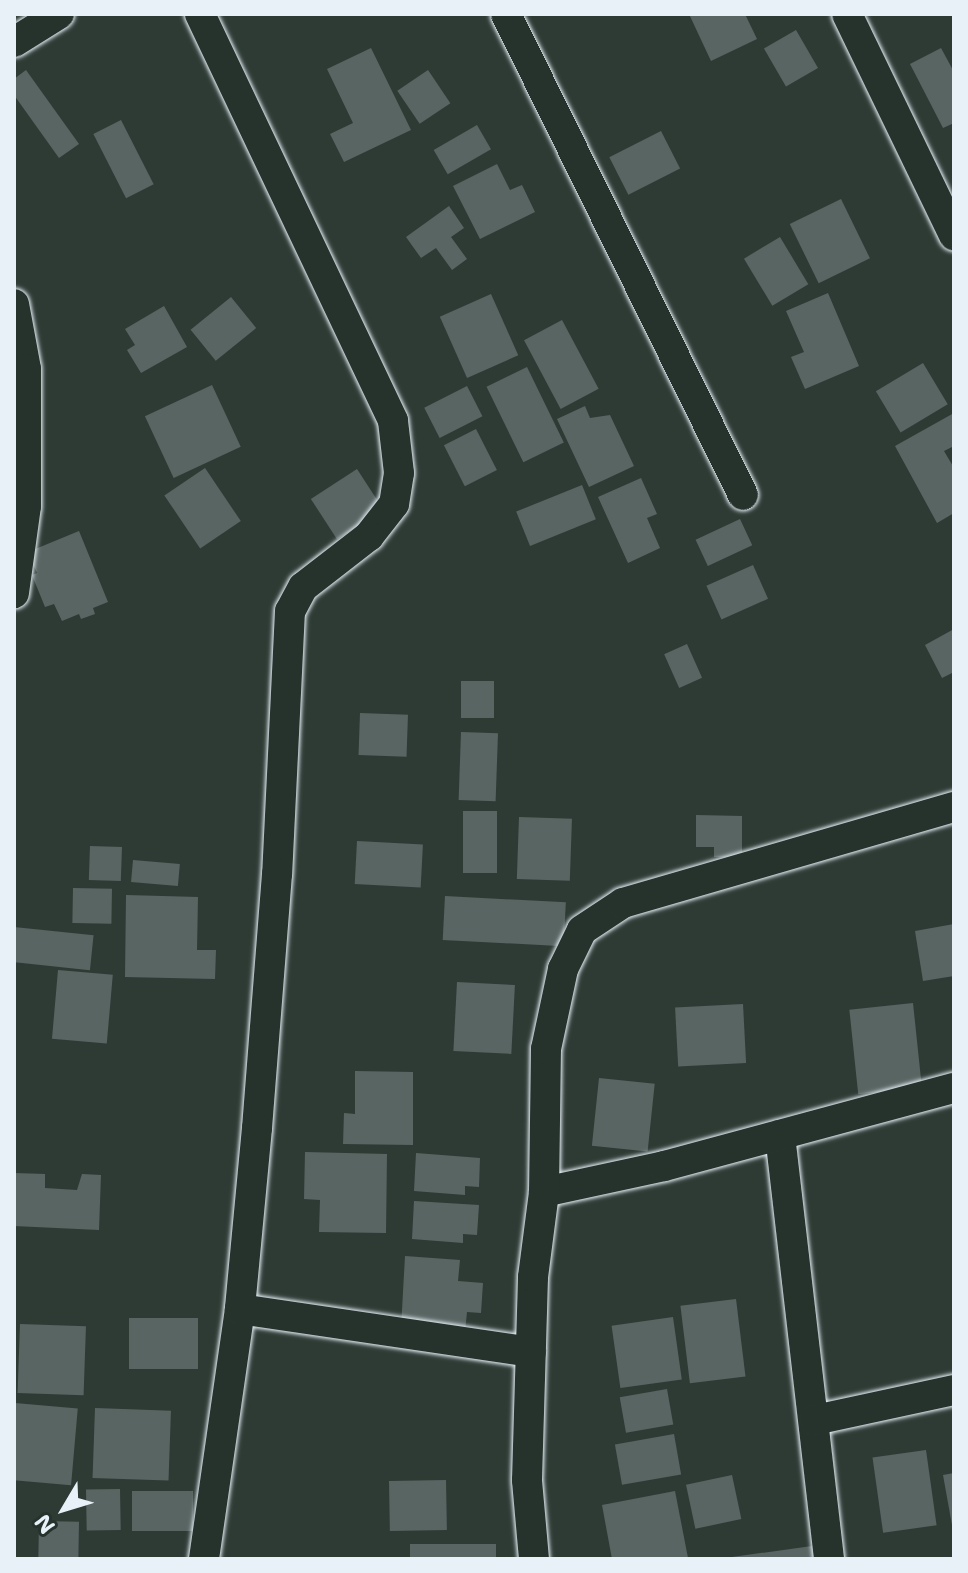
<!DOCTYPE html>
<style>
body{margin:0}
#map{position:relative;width:968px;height:1573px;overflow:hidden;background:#2e3b35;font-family:"Shantell Sans",sans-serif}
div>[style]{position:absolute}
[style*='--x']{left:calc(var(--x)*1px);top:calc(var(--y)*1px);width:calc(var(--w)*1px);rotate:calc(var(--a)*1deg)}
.building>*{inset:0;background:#596563;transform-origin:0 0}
.roads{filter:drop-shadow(0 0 2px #e8f1f8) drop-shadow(0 0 2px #e8f1f8)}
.minor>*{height:30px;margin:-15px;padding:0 15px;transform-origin:15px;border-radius:15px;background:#26332d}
span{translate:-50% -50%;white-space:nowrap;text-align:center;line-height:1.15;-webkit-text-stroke:8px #26332d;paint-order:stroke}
.frame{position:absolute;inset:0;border:16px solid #e8f1f8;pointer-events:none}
.north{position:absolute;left:24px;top:1469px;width:80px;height:80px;-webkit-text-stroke:6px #26332d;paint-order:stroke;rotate:232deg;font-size:22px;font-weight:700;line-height:32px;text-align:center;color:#e8f1f8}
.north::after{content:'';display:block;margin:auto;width:28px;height:36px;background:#e8f1f8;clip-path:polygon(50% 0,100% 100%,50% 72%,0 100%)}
</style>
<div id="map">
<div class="building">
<div style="clip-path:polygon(689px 14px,745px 14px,757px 39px,711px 61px)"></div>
<div style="left:796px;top:30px;width:44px;height:37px;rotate:60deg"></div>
<div style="clip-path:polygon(371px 48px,411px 130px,344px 162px,330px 134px,353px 123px,327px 69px)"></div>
<div style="clip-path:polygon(941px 48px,954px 72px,954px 123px,943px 128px,910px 64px)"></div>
<div style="clip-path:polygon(26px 70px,79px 144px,59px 158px,14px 95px,14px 79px)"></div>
<div style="left:428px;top:70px;width:40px;height:37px;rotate:56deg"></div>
<div style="left:121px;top:120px;width:72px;height:31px;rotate:63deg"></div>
<div style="left:477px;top:125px;width:28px;height:50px;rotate:60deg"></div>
<div style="left:661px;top:131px;width:42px;height:58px;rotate:63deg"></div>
<div style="clip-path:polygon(497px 164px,510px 190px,522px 185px,535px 212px,480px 239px,453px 186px)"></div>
<div style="left:841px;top:199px;width:66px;height:57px;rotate:64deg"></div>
<div style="clip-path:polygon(449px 206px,464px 228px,451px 237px,467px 259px,452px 270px,436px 248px,421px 258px,406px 237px)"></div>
<div style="left:780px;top:237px;width:55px;height:42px;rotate:59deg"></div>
<div style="clip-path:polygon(828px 293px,859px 366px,805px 389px,791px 357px,804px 352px,786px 311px)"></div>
<div style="left:491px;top:294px;width:67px;height:56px;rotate:66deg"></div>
<div style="left:231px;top:297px;width:40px;height:52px;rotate:51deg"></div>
<div style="clip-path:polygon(164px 306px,187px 347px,141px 373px,127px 350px,135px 345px,125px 329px)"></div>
<div style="left:562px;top:320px;width:78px;height:43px;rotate:62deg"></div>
<div style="left:923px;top:363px;width:48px;height:55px;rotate:59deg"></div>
<div style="left:527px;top:367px;width:84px;height:45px;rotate:64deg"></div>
<div style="left:212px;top:385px;width:68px;height:74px;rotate:65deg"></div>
<div style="left:467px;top:386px;width:34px;height:48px;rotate:63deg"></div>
<div style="clip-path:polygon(585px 406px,590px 418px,610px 415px,634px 466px,589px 487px,557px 419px)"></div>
<div style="clip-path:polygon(954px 413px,954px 446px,944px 451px,954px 468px,954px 513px,937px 523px,895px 446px)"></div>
<div style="left:476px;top:429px;width:46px;height:36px;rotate:63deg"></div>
<div style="left:205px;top:468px;width:64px;height:49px;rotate:56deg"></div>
<div style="left:357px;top:469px;width:48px;height:55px;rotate:57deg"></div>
<div style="clip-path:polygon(641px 478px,657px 514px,647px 518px,660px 548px,628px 563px,598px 497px)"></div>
<div style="left:582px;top:485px;width:37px;height:71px;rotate:68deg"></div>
<div style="left:740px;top:519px;width:29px;height:49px;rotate:65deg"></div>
<div style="clip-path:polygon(79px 531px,108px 602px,93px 608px,95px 614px,81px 619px,79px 614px,62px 621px,54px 604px,45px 607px,32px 575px,37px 573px,28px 552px)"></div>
<div style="left:753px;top:565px;width:37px;height:51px;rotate:66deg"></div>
<div style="clip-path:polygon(954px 629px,954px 672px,942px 678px,925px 645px)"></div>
<div style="left:687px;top:644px;width:37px;height:25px;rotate:66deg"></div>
<div style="left:461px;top:681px;width:33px;height:37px"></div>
<div style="left:360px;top:713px;width:48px;height:42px;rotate:2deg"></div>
<div style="left:461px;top:732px;width:37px;height:68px;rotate:2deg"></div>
<div style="left:463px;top:811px;width:34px;height:62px"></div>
<div style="clip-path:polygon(696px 815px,742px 816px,742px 858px,714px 857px,714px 847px,696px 847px)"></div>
<div style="left:519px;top:817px;width:53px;height:62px;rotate:2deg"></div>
<div style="left:357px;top:841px;width:66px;height:43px;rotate:3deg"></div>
<div style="left:90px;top:846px;width:32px;height:34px;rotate:2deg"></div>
<div style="left:133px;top:860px;width:47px;height:22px;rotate:5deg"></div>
<div style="left:73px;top:888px;width:39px;height:35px;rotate:1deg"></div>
<div style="clip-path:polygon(126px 895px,198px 897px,197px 950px,216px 950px,215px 979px,125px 977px)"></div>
<div style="left:445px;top:896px;width:121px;height:44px;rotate:3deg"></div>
<div style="clip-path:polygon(954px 924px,954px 976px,923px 981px,915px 931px)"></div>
<div style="left:14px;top:927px;width:80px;height:35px;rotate:6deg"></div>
<div style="left:58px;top:970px;width:55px;height:69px;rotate:5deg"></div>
<div style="left:457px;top:982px;width:58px;height:69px;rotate:3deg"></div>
<div style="left:913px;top:1003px;width:85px;height:64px;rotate:84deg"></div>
<div style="left:743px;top:1004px;width:59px;height:68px;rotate:87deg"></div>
<div style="clip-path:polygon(355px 1071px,413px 1072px,413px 1145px,343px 1144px,344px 1113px,355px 1114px)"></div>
<div style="left:599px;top:1078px;width:56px;height:68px;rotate:6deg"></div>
<div style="clip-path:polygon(305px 1152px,387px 1154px,386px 1233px,319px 1232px,320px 1200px,304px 1199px)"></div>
<div style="clip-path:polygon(416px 1153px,480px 1158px,479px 1187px,465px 1186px,465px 1195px,414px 1191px)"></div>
<div style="clip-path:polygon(14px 1173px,45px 1174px,45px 1188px,77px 1190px,82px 1174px,101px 1175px,99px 1230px,14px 1226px)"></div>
<div style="clip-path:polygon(414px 1201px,479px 1205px,477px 1235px,463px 1234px,463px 1243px,412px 1239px)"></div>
<div style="clip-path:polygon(405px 1256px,460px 1260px,458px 1281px,483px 1283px,481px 1313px,467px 1312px,465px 1332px,401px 1328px)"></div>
<div style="left:736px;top:1299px;width:78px;height:56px;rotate:83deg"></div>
<div style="left:673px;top:1317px;width:63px;height:62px;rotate:82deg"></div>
<div style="left:129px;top:1318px;width:69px;height:51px"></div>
<div style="left:20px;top:1324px;width:66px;height:69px;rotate:2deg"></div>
<div style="left:667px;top:1389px;width:36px;height:48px;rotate:80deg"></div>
<div style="left:15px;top:1403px;width:63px;height:77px;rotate:5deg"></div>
<div style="left:95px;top:1408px;width:76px;height:70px;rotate:2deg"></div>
<div style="left:674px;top:1434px;width:41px;height:60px;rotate:80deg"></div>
<div style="left:926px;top:1450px;width:76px;height:54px;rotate:82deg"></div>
<div style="clip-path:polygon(954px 1473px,954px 1524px,952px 1525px,943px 1475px)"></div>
<div style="left:732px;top:1475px;width:45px;height:47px;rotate:78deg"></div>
<div style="left:446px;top:1480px;width:50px;height:57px;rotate:89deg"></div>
<div style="left:120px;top:1489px;width:41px;height:34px;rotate:89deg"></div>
<div style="left:132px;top:1491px;width:61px;height:40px"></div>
<div style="clip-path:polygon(675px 1491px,688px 1558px,612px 1559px,602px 1505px)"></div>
<div style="left:39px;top:1521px;width:40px;height:38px;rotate:1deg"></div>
<div style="left:410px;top:1544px;width:86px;height:15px"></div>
<div style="clip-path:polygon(812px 1546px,814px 1559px,732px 1559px,732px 1557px)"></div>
</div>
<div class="roads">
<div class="minor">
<div style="--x:200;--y:14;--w:450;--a:64.6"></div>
<div style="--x:393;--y:421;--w:52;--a:83.4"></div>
<div style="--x:399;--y:473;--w:31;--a:99"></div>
<div style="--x:394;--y:504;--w:41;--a:128"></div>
<div style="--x:369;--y:536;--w:83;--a:142.3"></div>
<div style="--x:303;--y:587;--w:27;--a:118"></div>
<div style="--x:290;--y:611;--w:263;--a:92.8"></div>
<div style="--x:277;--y:874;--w:255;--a:94.5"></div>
<div style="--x:257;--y:1128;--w:182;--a:95.4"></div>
<div style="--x:240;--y:1309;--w:253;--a:98.2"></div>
<div style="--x:506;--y:14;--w:536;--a:63.77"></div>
<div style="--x:847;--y:14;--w:246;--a:64.2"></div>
<div style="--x:14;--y:42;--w:53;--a:-31.9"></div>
<div style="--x:14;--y:304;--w:66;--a:79.5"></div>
<div style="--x:26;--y:369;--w:137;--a:90"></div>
<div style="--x:26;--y:506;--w:88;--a:97.9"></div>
<div style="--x:780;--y:1135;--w:427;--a:83.4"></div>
<div style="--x:544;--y:1192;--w:123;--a:-12.2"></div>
<div style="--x:664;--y:1166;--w:300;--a:-15.1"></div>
<div style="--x:240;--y:1309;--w:294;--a:8.4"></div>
<div style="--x:815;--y:1420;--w:142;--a:-12.2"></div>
<div style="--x:534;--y:1559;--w:79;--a:-95.1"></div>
<div style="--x:527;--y:1480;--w:203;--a:-88.3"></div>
<div style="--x:533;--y:1277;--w:86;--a:-82.6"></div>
<div style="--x:544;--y:1192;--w:143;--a:-89.2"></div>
<div style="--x:546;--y:1049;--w:82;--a:-78"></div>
<div style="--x:563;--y:969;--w:43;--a:-64"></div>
<div style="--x:582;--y:930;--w:49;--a:-33.4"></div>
<div style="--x:623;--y:903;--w:345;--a:-16.2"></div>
</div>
</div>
<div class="frame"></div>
<div class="north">N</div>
</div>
